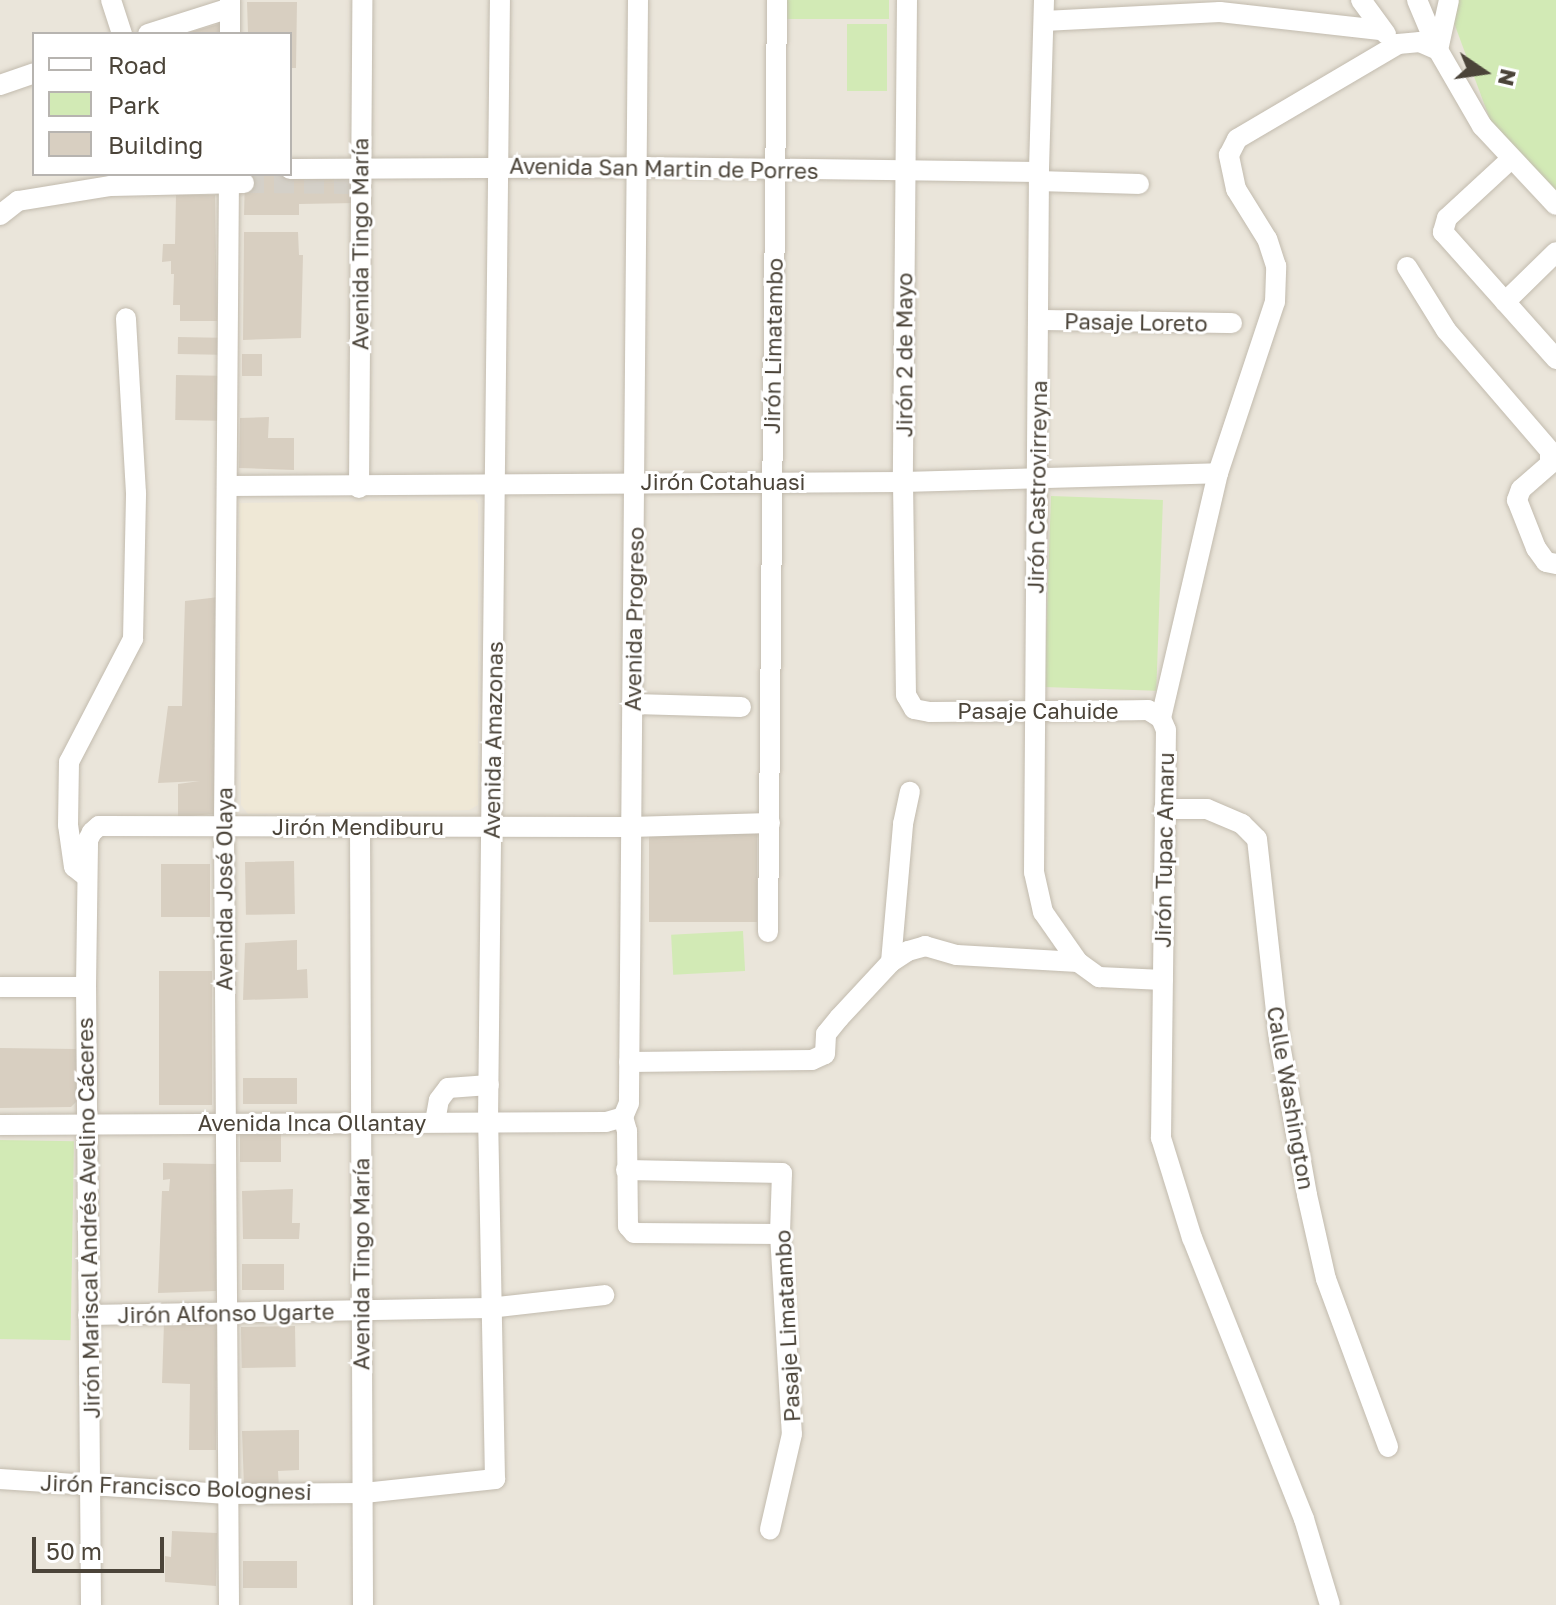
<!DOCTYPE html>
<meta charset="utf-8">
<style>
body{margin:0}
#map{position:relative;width:1556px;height:1605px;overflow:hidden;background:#f6f3ec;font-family:"Golos Text",sans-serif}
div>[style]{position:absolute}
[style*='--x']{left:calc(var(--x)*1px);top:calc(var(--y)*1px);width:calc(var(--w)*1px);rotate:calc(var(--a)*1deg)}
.residential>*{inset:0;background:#eae5da}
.education>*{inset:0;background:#efe8d6}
.green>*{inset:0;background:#d2eab5;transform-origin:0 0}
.building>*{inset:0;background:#d8cfc1;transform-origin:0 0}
.minor-tunnel>*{height:20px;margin-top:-10px;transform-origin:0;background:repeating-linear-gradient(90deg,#d4d0c8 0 20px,transparent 0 30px)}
.roads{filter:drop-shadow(0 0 2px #c2bbae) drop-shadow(0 0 2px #c2bbae)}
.minor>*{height:20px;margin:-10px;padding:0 10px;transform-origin:10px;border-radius:10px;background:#fff}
span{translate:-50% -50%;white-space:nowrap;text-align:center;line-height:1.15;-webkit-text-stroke:6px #fff;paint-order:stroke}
.street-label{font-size:22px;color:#4b4439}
.legend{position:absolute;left:32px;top:32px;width:260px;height:144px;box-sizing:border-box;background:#fff;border:2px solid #b7b4b0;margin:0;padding:10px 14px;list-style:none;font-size:24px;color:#4b4439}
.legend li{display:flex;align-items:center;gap:16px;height:40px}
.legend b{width:40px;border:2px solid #b7b4b0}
.north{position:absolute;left:1444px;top:32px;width:80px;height:80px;-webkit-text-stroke:6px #fff;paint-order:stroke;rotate:103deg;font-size:22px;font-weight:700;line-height:32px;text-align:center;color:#4b4439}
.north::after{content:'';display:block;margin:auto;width:28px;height:36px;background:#4b4439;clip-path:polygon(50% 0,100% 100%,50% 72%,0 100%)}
.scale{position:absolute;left:32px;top:1537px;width:132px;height:36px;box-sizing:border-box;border:4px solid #4b4439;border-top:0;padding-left:10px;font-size:24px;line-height:28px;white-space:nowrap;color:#4b4439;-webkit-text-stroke:6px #fff;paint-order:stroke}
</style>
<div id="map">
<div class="residential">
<div style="clip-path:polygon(evenodd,0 0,1556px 0,1556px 1605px,0 1605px,0 0,34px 34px,290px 34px,290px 174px,34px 174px,34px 34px)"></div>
</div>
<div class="education">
<div style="clip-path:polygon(475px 500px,478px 504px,478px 805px,469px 810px,248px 814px,241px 805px,239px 503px)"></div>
</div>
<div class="green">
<div style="left:780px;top:0;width:109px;height:19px"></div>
<div style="clip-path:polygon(1455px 0,1556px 0,1556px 192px,1491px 122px,1451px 15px)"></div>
<div style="left:847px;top:24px;width:40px;height:67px"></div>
<div style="left:1051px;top:496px;width:112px;height:191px;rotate:2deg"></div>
<div style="left:743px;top:931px;width:40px;height:72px;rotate:87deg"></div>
<div style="left:0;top:1140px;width:74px;height:199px;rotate:1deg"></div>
</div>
<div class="building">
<div style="clip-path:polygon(247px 2px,297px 2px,296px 68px,290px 68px,290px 34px,248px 34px)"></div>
<div style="clip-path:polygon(222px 23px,221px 34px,187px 34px,187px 33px)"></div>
<div style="clip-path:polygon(245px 175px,354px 177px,356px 203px,299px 204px,299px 215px,244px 215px)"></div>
<div style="clip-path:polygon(176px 195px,215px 195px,217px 321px,180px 321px,180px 305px,173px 305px,174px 274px,171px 274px,171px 261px,162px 262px,163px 244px,175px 244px)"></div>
<div style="clip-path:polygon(244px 232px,298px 232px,299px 255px,303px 255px,301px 338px,243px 340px)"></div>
<div style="left:178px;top:337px;width:40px;height:17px;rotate:1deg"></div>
<div style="left:242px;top:354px;width:20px;height:22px"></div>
<div style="left:176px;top:375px;width:43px;height:45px;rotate:1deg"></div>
<div style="clip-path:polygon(269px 417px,268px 438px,294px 438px,294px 470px,239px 468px,240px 418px)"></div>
<div style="clip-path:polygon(219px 597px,214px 814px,178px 817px,178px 784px,200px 781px,158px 783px,168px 706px,182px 706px,185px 601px)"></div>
<div style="left:649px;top:834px;width:108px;height:88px"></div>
<div style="left:294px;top:861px;width:53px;height:49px;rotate:89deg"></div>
<div style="left:210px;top:864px;width:53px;height:49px;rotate:90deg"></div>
<div style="clip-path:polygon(297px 940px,297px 970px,307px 969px,308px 998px,243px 1000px,245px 943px)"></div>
<div style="left:212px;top:971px;width:134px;height:53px;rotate:90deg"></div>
<div style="clip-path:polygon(0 1048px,76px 1049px,78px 1100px,71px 1107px,0 1108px)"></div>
<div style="left:297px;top:1078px;width:26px;height:54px;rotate:90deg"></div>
<div style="left:281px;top:1131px;width:31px;height:41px;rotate:90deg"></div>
<div style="clip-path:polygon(163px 1163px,216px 1164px,216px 1291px,158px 1293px,162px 1191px,169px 1191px,170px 1179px,163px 1180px)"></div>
<div style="clip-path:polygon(293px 1189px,292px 1223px,300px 1223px,299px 1239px,243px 1239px,242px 1191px)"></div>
<div style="left:284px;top:1264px;width:26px;height:42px;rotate:90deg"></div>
<div style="clip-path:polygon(217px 1320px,216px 1450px,189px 1450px,190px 1384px,162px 1383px,164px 1322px)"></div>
<div style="left:295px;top:1326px;width:41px;height:54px;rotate:89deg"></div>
<div style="clip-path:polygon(299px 1430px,299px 1470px,278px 1471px,279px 1488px,244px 1488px,242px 1431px)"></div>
<div style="clip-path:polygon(172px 1531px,217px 1533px,216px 1586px,165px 1582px,165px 1556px,171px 1557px)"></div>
<div style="left:297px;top:1561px;width:27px;height:54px;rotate:90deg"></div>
</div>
<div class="minor-tunnel">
<div style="--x:244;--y:183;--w:111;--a:0.5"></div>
</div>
<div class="roads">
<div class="minor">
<div style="--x:111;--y:0;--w:36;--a:72"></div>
<div style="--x:638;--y:0;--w:1103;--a:90.47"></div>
<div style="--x:629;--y:1103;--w:15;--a:113"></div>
<div style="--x:623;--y:1117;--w:15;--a:74"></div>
<div style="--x:627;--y:1131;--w:95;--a:89.4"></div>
<div style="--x:628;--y:1226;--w:9;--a:49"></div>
<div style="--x:634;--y:1233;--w:146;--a:0.4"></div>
<div style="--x:907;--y:0;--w:482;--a:90.5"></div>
<div style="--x:903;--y:482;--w:213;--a:89.2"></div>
<div style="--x:906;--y:695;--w:16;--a:60"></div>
<div style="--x:914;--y:709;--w:16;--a:11"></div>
<div style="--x:930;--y:712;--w:218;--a:-0.5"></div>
<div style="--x:1148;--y:710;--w:15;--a:32"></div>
<div style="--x:1044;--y:0;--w:172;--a:91.7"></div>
<div style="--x:1039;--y:172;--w:700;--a:90.41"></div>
<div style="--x:1034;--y:872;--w:41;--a:77.3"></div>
<div style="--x:1043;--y:912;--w:61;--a:55"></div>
<div style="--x:1361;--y:0;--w:42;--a:53.7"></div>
<div style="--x:1417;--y:0;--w:54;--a:67.2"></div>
<div style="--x:1044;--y:21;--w:176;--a:-2.9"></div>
<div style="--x:1220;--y:12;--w:161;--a:6.4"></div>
<div style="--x:148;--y:34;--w:86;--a:-17.6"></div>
<div style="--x:230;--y:34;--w:34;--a:-90"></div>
<div style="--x:1438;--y:50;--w:51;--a:-77.6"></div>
<div style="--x:0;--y:85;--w:36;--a:-19"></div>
<div style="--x:1511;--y:159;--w:87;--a:137.3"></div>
<div style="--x:1447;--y:218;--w:15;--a:106"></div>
<div style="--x:1443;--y:232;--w:170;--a:48.3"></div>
<div style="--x:290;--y:169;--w:347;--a:-0.3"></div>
<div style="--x:637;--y:167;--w:402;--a:0.7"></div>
<div style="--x:1039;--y:181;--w:100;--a:1.7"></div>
<div style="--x:0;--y:215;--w:23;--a:-38"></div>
<div style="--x:18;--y:201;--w:94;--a:-9.2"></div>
<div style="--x:111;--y:186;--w:133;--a:-1.3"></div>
<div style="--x:1407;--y:267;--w:74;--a:58.2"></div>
<div style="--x:1446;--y:330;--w:160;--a:49.3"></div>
<div style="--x:1550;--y:451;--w:13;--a:90"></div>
<div style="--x:1550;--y:464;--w:38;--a:139"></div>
<div style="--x:1521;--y:489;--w:12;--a:110"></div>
<div style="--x:1517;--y:500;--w:52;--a:68.4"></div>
<div style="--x:1536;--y:548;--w:17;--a:54"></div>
<div style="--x:1546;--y:562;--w:10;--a:11"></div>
<div style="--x:1505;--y:302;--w:71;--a:-44.4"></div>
<div style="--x:1039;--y:320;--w:193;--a:0.9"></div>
<div style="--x:228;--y:486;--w:675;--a:-0.34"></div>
<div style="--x:903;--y:482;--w:315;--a:-1.6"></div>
<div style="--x:359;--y:488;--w:488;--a:-89.6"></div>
<div style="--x:634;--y:704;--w:107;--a:1.6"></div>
<div style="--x:1164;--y:809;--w:43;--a:0"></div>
<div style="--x:1207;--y:809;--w:38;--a:23"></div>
<div style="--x:1242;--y:824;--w:21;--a:45"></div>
<div style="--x:1257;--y:839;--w:201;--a:83.7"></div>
<div style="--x:1279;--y:1039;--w:158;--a:79.8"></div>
<div style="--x:1307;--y:1195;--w:86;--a:77.3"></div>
<div style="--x:1326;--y:1279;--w:179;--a:69.7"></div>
<div style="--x:360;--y:827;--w:778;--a:89.78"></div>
<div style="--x:87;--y:877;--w:16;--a:-142"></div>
<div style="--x:74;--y:867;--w:42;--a:-98.1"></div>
<div style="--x:68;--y:825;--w:63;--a:-89.1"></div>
<div style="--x:69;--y:762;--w:139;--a:-62.5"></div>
<div style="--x:133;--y:639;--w:146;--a:-88.8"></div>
<div style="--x:136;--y:493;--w:175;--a:-93.3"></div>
<div style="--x:768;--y:932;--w:932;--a:-89.45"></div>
<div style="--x:891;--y:962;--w:139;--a:-85"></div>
<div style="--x:903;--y:824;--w:33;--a:-78"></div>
<div style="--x:0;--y:987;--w:86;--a:0"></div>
<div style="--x:629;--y:1062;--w:183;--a:-0.6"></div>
<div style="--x:812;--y:1060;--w:14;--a:-25"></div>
<div style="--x:825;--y:1054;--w:20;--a:-87"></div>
<div style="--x:826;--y:1034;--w:21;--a:-51"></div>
<div style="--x:839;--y:1018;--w:76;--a:-47.1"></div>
<div style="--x:891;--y:962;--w:20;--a:-33"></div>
<div style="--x:908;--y:951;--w:18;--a:-16"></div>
<div style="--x:925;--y:946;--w:33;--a:16"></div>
<div style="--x:957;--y:955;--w:121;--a:3.3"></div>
<div style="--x:1078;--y:962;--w:26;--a:36"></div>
<div style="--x:1099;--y:977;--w:64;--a:2.7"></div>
<div style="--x:435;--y:1122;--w:22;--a:-80"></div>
<div style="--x:439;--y:1100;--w:15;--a:-53"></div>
<div style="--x:448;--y:1088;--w:41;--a:-4.2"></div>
<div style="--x:0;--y:1125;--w:606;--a:-0.28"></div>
<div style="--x:606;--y:1122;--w:18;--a:-16"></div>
<div style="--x:626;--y:1170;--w:156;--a:1.1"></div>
<div style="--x:782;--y:1173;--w:61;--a:91.9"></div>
<div style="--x:780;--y:1234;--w:200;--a:86.6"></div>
<div style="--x:792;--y:1434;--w:98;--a:103"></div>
<div style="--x:88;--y:1315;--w:401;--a:-1"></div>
<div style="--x:489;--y:1308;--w:116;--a:-6.4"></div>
<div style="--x:0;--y:1479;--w:228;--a:3.8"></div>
<div style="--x:228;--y:1494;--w:136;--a:-0.4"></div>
<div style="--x:364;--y:1493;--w:132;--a:-6.1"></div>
<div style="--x:495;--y:1479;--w:357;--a:-91.1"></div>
<div style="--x:488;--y:1122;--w:1122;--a:-89.39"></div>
<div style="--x:91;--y:1605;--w:618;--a:-90.46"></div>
<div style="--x:86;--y:987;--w:147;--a:-89.2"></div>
<div style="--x:88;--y:840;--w:9;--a:-63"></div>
<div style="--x:92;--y:832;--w:9;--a:-41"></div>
<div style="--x:99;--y:826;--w:531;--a:0.11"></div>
<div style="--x:630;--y:827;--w:140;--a:-1.6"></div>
<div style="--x:229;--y:1605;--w:778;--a:-90.37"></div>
<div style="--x:224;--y:827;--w:653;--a:-89.56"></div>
<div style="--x:1330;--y:1605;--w:90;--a:-106.8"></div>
<div style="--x:1304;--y:1519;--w:302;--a:-111.7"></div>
<div style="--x:1192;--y:1238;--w:105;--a:-107.2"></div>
<div style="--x:1161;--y:1138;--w:408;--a:-89.3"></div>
<div style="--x:1166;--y:730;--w:13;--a:-113"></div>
<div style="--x:1161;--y:718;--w:252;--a:-76.9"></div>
<div style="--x:1218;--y:473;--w:180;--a:-71.6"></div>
<div style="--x:1275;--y:302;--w:36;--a:-88"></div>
<div style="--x:1276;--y:266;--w:28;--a:-108"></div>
<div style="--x:1267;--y:239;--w:59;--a:-121.8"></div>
<div style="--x:1236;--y:189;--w:35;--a:-102"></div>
<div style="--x:1229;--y:155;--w:18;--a:-63"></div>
<div style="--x:1237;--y:139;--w:187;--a:-30.5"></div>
<div style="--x:1398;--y:44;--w:22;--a:-5"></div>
<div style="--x:1420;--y:42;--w:20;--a:24"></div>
<div style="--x:1438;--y:50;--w:88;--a:59.9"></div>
<div style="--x:1482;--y:126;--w:108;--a:46.9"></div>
</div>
</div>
<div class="street-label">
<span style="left:664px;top:168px;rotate:1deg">Avenida San Martin de Porres</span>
<span style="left:360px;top:244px;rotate:-90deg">Avenida Tingo María</span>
<span style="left:1136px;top:322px;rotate:1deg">Pasaje Loreto</span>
<span style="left:773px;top:346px;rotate:-89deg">Jirón Limatambo</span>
<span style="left:904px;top:355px;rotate:-90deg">Jirón 2 de Mayo</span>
<span style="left:723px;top:482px">Jirón Cotahuasi</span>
<span style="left:1037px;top:487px;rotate:-89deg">Jirón Castrovirreyna</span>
<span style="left:634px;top:619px;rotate:-89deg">Avenida Progreso</span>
<span style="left:1038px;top:711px">Pasaje Cahuide</span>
<span style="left:493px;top:740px;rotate:-89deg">Avenida Amazonas</span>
<span style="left:358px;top:827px">Jirón Mendiburu</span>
<span style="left:1164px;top:850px;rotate:-89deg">Jirón Tupac Amaru</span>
<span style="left:224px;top:889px;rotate:-90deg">Avenida José Olaya</span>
<span style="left:1291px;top:1098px;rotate:80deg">Calle Washington</span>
<span style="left:312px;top:1123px">Avenida Inca Ollantay</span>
<span style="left:88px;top:1218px;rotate:-91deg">Jirón Mariscal Andrés Avelino Cáceres</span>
<span style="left:361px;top:1264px;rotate:-90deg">Avenida Tingo María</span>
<span style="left:226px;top:1313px;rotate:-1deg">Jirón Alfonso Ugarte</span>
<span style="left:787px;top:1326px;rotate:-93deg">Pasaje Limatambo</span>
<span style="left:176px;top:1487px;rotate:2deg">Jirón Francisco Bolognesi</span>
</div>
<ul class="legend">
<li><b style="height:10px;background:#fff"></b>Road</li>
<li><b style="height:22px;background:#d2eab5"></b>Park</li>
<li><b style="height:22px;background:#d8cfc1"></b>Building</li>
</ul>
<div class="north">N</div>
<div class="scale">50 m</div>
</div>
